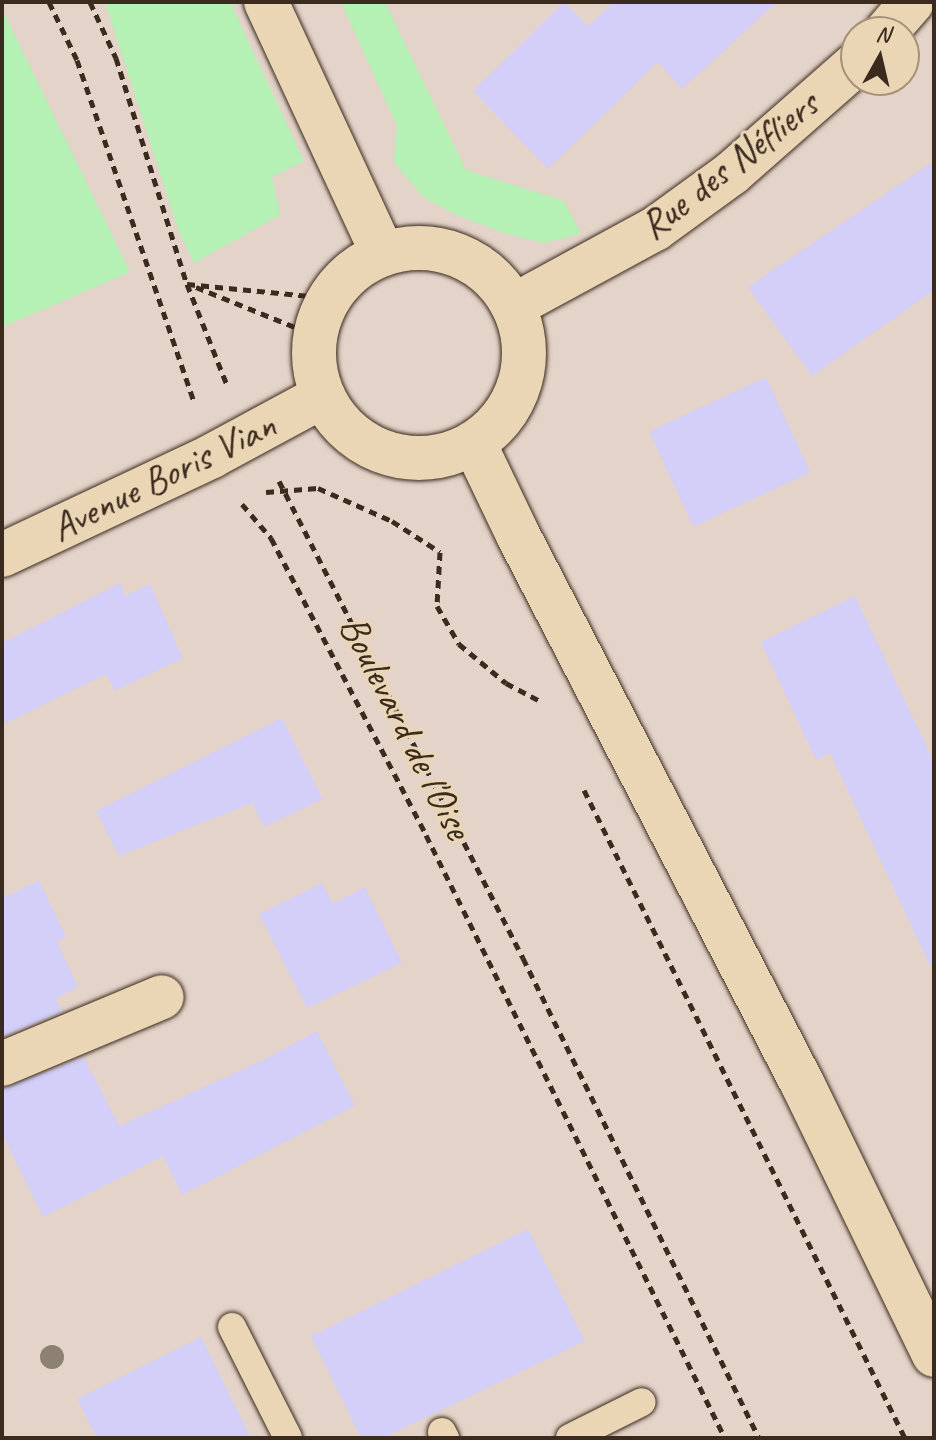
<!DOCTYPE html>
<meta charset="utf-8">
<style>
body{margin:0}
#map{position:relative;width:936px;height:1440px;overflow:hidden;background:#e3d3c8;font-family:Caveat,sans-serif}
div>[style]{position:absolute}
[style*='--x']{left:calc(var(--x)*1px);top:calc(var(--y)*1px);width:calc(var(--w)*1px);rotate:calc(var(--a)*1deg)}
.green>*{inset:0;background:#b5f0b5}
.building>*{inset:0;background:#d3cff8;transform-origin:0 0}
.path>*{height:5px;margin-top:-2.5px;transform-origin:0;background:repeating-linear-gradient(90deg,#3b2a1e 0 8px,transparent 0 14px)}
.roads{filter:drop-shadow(0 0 2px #3b2a1e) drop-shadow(0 0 2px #3b2a1e)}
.lane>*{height:28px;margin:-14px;padding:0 14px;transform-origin:14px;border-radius:14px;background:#ead5b4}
.street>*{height:44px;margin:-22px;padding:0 22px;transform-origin:22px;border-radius:22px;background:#ead5b4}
.secondary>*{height:44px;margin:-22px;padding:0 22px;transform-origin:22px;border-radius:22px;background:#ead5b4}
.secondary>.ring{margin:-22px;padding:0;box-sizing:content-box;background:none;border:44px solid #ead5b4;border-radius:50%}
.trees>*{width:24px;height:24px;margin:-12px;border-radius:50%;background:#8d8173}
span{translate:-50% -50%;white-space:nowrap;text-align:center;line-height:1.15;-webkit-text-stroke:6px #ead5b4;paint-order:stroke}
.street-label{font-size:40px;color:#3b2a1e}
.frame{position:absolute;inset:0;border:4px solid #3b2a1e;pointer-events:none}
.north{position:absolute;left:840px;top:16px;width:80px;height:80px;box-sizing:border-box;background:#ead5b4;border:2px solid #a49178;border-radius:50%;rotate:8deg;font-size:22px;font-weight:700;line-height:32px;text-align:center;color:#3b2a1e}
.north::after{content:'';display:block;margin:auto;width:28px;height:36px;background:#3b2a1e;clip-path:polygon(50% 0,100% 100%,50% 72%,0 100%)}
</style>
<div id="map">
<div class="green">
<div style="clip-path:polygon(105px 2px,230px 2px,304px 161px,272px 177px,280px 215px,194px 263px,178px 229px)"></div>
<div style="clip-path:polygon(341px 2px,385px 2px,466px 170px,564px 201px,581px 234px,544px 243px,504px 233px,456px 215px,422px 196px,394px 162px,397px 126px)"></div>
<div style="clip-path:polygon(2px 9px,130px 272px,2px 327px)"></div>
</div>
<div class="building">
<div style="clip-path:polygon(564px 2px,588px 26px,614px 2px,777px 2px,682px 89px,658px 62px,548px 169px,473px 91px)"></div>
<div style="clip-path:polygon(934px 161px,934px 290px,812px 376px,748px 287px)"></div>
<div style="left:766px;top:377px;width:105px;height:129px;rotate:65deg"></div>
<div style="clip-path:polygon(120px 583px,125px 596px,150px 584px,183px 658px,115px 691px,106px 674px,2px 725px,2px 643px)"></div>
<div style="clip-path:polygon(855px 596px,934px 762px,934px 974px,830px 753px,816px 760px,761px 642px)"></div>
<div style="clip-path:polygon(282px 718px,323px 799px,264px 827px,252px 803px,119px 856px,96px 811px)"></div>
<div style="clip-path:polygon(39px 880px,66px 937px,57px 942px,78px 987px,56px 998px,62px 1012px,2px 1037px,2px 889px,6px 897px)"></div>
<div style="clip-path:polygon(322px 883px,333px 904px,365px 887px,402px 963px,307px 1008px,259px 914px)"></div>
<div style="clip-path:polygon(317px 1031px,355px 1106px,182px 1195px,163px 1156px,43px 1217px,2px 1133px,2px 1088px,84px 1057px,119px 1126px,261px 1061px)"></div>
<div style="clip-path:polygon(528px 1229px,585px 1341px,383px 1438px,361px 1438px,311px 1336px)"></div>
<div style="clip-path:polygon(201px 1337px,251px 1438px,97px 1438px,77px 1399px)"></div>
</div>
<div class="path">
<div style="--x:49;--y:2;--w:64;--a:64.2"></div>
<div style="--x:77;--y:60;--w:361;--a:71.1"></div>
<div style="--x:90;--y:2;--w:62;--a:65.1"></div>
<div style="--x:116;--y:58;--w:237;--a:72.6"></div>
<div style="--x:187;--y:284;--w:109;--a:68.4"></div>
<div style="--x:187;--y:284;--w:143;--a:5.6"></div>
<div style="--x:196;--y:287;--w:128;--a:22"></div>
<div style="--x:279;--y:481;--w:536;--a:62.91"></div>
<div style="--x:523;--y:958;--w:535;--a:63.82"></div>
<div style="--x:266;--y:492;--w:52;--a:-4.4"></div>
<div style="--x:318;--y:488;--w:81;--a:24"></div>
<div style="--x:392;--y:521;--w:57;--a:32.9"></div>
<div style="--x:440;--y:552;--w:54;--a:93.2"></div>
<div style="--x:437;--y:606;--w:44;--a:59.9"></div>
<div style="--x:459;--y:644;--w:61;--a:39.7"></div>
<div style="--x:506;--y:683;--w:41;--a:27.8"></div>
<div style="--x:242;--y:504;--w:45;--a:49.5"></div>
<div style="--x:271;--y:538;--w:335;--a:62.4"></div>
<div style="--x:426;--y:835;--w:673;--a:63.63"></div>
<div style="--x:584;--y:790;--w:723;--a:63.65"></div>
</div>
<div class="roads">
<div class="lane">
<div style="--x:232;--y:1327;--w:124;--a:63.2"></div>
<div style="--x:442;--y:1432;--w:7;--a:63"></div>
<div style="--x:570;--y:1438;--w:80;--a:-26.6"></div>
</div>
<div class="street">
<div style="--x:886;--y:32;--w:40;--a:-49"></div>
<div style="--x:513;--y:306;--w:162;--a:-28.5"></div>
<div style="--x:655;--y:229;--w:95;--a:-36"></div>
<div style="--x:732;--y:173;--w:165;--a:-41.3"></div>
<div style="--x:2;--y:555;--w:232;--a:-25.2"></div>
<div style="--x:212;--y:456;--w:126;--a:-28.4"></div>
<div style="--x:2;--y:1064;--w:173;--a:-22.7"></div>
</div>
<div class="secondary">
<div style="--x:266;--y:2;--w:278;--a:65.1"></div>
<div class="ring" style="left:314px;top:248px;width:166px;height:166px"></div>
<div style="--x:474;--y:443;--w:102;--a:64.4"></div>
<div style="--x:518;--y:535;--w:619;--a:62.61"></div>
<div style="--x:803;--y:1085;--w:300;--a:64.1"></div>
</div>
</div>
<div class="trees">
<div style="left:52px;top:1357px"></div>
</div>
<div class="street-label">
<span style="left:729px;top:165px;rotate:-38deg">Rue des Néfliers</span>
<span style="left:163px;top:476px;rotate:-26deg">Avenue Boris Vian</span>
<span style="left:406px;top:727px;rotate:63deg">Boulevard de l'Oise</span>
</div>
<div class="frame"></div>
<div class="north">N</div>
</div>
